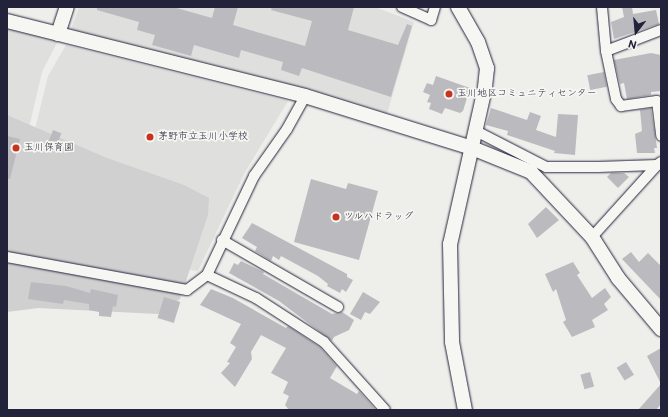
<!DOCTYPE html>
<meta charset="utf-8">
<style>
body{margin:0}
#map{position:relative;width:668px;height:417px;overflow:hidden;background:#eeeeeb;font-family:"Balsamiq Sans","Klee One",sans-serif}
div>[style]{position:absolute}
[style*='--x']{left:calc(var(--x)*1px);top:calc(var(--y)*1px);width:calc(var(--w)*1px);rotate:calc(var(--a)*1deg)}
.built>*{inset:0;background:#dfdfde}
.green>*{inset:0;background:#d0d0d1}
.building>*{inset:0;background:#bbbbbf;transform-origin:0 0}
.roads{filter:drop-shadow(0 0 1px #22223b) drop-shadow(0 0 1px #22223b)}
.street>*{height:10px;margin:-5px;padding:0 5px;transform-origin:5px;border-radius:5px;background:#f6f6f2}
.secondary>*{height:14px;margin:-7px;padding:0 7px;transform-origin:7px;border-radius:7px;background:#f6f6f2}
.dots>*{width:11px;height:11px;translate:-50% -50%;box-sizing:border-box;border:2px solid #f6f6f2;border-radius:50%}
span{translate:-50% -50%;white-space:nowrap;text-align:center;line-height:1.15;-webkit-text-stroke:3.5px #f6f6f2;paint-order:stroke}
.poi-label{font-size:10px;color:#22223b}
.left{translate:0 -50%;text-align:left}
.frame{position:absolute;inset:0;border:8px solid #22223b;pointer-events:none}
.north{position:absolute;left:616px;top:12px;width:40px;height:40px;-webkit-text-stroke:3px #f6f6f2;paint-order:stroke;rotate:196deg;font-size:11px;font-weight:700;line-height:16px;text-align:center;color:#22223b}
.north::after{content:'';display:block;margin:auto;width:14px;height:18px;background:#22223b;clip-path:polygon(50% 0,100% 100%,50% 72%,0 100%)}
</style>
<div id="map">
<div class="built">
<div style="clip-path:polygon(79px 7px,375px 7px,414px 22px,387px 114px,70px 32px)"></div>
<div style="clip-path:polygon(7px 25px,59px 39px,42px 72px,7px 223px)"></div>
<div style="clip-path:polygon(66px 45px,288px 101px,244px 174px,198px 271px,21px 245px,14px 215px,48px 76px)"></div>
</div>
<div class="green">
<div style="clip-path:polygon(7px 115px,107px 158px,184px 185px,209px 198px,208px 215px,180px 299px,158px 314px,38px 308px,7px 312px)"></div>
</div>
<div class="building">
<div style="clip-path:polygon(97px 7px,173px 7px,212px 18px,215px 7px,238px 7px,233px 25px,305px 46px,312px 21px,271px 10px,272px 7px,354px 7px,348px 30px,398px 45px,407px 24px,412px 26px,391px 97px,302px 68px,299px 76px,281px 70px,283px 62px,241px 50px,239px 58px,194px 45px,191px 56px,152px 45px,155px 35px,137px 30px,139px 22px,97px 10px)"></div>
<div style="clip-path:polygon(622px 7px,632px 7px,633px 14px,656px 10px,659px 24px,614px 39px,611px 22px,624px 17px)"></div>
<div style="clip-path:polygon(651px 53px,661px 55px,661px 91px,651px 92px,651px 95px,627px 99px,624px 83px,620px 84px,614px 60px)"></div>
<div style="left:604px;top:72px;width:15px;height:17px;rotate:79deg"></div>
<div style="clip-path:polygon(436px 76px,470px 88px,463px 111px,460px 113px,445px 108px,442px 114px,429px 109px,431px 103px,427px 102px,430px 95px,423px 92px,427px 83px,433px 85px)"></div>
<div style="clip-path:polygon(491px 108px,527px 120px,530px 112px,541px 116px,536px 130px,556px 137px,558px 114px,578px 115px,575px 155px,554px 153px,555px 151px,507px 135px,508px 131px,486px 125px)"></div>
<div style="clip-path:polygon(651px 108px,657px 148px,654px 148px,655px 153px,637px 153px,635px 134px,642px 131px,640px 110px,630px 111px)"></div>
<div style="left:53px;top:130px;width:9px;height:19px;rotate:21deg"></div>
<div style="clip-path:polygon(7px 136px,20px 139px,10px 179px,7px 178px)"></div>
<div style="clip-path:polygon(611px 173px,624px 173px,629px 177px,618px 188px,607px 177px)"></div>
<div style="clip-path:polygon(311px 179px,346px 189px,348px 183px,378px 191px,359px 260px,294px 242px)"></div>
<div style="clip-path:polygon(546px 207px,559px 220px,537px 238px,528px 224px)"></div>
<div style="clip-path:polygon(252px 223px,347px 274px,347px 277px,353px 280px,346px 292px,342px 289px,340px 293px,327px 286px,328px 284px,318px 276px,281px 256px,279px 260px,273px 256px,271px 261px,255px 251px,257px 247px,242px 238px)"></div>
<div style="clip-path:polygon(631px 252px,639px 262px,648px 253px,661px 266px,661px 300px,622px 259px)"></div>
<div style="clip-path:polygon(241px 261px,264px 272px,263px 274px,332px 314px,342px 312px,354px 320px,349px 330px,334px 337px,332px 341px,279px 301px,229px 273px,234px 263px,238px 265px)"></div>
<div style="clip-path:polygon(573px 262px,580px 273px,577px 275px,592px 298px,605px 288px,611px 297px,604px 304px,608px 310px,592px 320px,595px 327px,572px 337px,563px 322px,566px 320px,556px 289px,553px 292px,545px 274px)"></div>
<div style="clip-path:polygon(31px 282px,66px 286px,90px 293px,91px 289px,118px 295px,116px 307px,113px 306px,111px 317px,99px 316px,99px 312px,89px 310px,89px 304px,64px 300px,63px 304px,28px 299px)"></div>
<div style="clip-path:polygon(211px 289px,233px 298px,286px 328px,288px 326px,320px 347px,337px 366px,330px 378px,357px 394px,359px 391px,376px 410px,289px 410px,285px 405px,289px 396px,283px 393px,288px 382px,271px 373px,286px 348px,261px 335px,251px 352px,252px 359px,235px 387px,221px 373px,230px 363px,227px 362px,236px 347px,230px 343px,241px 324px,200px 305px)"></div>
<div style="clip-path:polygon(363px 292px,380px 302px,370px 314px,365px 312px,361px 320px,350px 314px)"></div>
<div style="left:164px;top:297px;width:17px;height:22px;rotate:17deg"></div>
<div style="clip-path:polygon(661px 348px,661px 404px,656px 410px,638px 410px,661px 384px,647px 356px)"></div>
<div style="left:626px;top:362px;width:15px;height:11px;rotate:58deg"></div>
<div style="left:590px;top:372px;width:15px;height:10px;rotate:74deg"></div>
</div>
<div class="roads">
<div class="street">
<div style="--x:402;--y:7;--w:32;--a:24"></div>
<div style="--x:431;--y:20;--w:14;--a:-73"></div>
<div style="--x:602;--y:7;--w:44;--a:84.8"></div>
<div style="--x:606;--y:51;--w:49;--a:78.2"></div>
<div style="--x:616;--y:99;--w:9;--a:54"></div>
<div style="--x:621;--y:106;--w:36;--a:-8"></div>
<div style="--x:657;--y:101;--w:35;--a:83"></div>
<div style="--x:606;--y:51;--w:59;--a:-20.9"></div>
<div style="--x:474;--y:130;--w:81;--a:27.2"></div>
<div style="--x:546;--y:167;--w:52;--a:0"></div>
<div style="--x:598;--y:167;--w:59;--a:-1.9"></div>
<div style="--x:657;--y:165;--w:5;--a:-37"></div>
<div style="--x:592;--y:237;--w:97;--a:-47.9"></div>
<div style="--x:222;--y:240;--w:134;--a:30"></div>
<div style="--x:7;--y:257;--w:183;--a:10.4"></div>
<div style="--x:187;--y:290;--w:25;--a:-37"></div>
<div style="--x:207;--y:275;--w:110;--a:-64.6"></div>
<div style="--x:254;--y:176;--w:57;--a:-54.9"></div>
<div style="--x:287;--y:129;--w:38;--a:-61"></div>
<div style="--x:207;--y:275;--w:54;--a:25.1"></div>
<div style="--x:256;--y:298;--w:81;--a:32.9"></div>
<div style="--x:324;--y:342;--w:91;--a:48.1"></div>
</div>
<div class="secondary">
<div style="--x:458;--y:7;--w:40;--a:60.3"></div>
<div style="--x:478;--y:42;--w:28;--a:71"></div>
<div style="--x:487;--y:68;--w:20;--a:96"></div>
<div style="--x:485;--y:88;--w:160;--a:102.6"></div>
<div style="--x:450;--y:244;--w:98;--a:88.8"></div>
<div style="--x:452;--y:342;--w:69;--a:79.2"></div>
<div style="--x:7;--y:21;--w:307;--a:14.1"></div>
<div style="--x:305;--y:96;--w:175;--a:17.3"></div>
<div style="--x:472;--y:148;--w:64;--a:22.1"></div>
<div style="--x:531;--y:172;--w:89;--a:46.8"></div>
<div style="--x:592;--y:237;--w:49;--a:57.6"></div>
<div style="--x:618;--y:278;--w:67;--a:49.9"></div>
<div style="--x:58;--y:34;--w:28;--a:-72"></div>
</div>
</div>
<div class="dots">
<div style="left:449px;top:94px;background:#c8321e"></div>
<div style="left:150px;top:137px;background:#c8321e"></div>
<div style="left:16px;top:148px;background:#c8321e"></div>
<div style="left:336px;top:217px;background:#c8321e"></div>
</div>
<div class="poi-label">
<span class="left" style="left:457px;top:94px">玉川地区コミュニティセンター</span>
<span class="left" style="left:158px;top:137px">茅野市立玉川小学校</span>
<span class="left" style="left:24px;top:148px">玉川保育園</span>
<span class="left" style="left:344px;top:217px">ツルハドラッグ</span>
</div>
<div class="frame"></div>
<div class="north">N</div>
</div>
